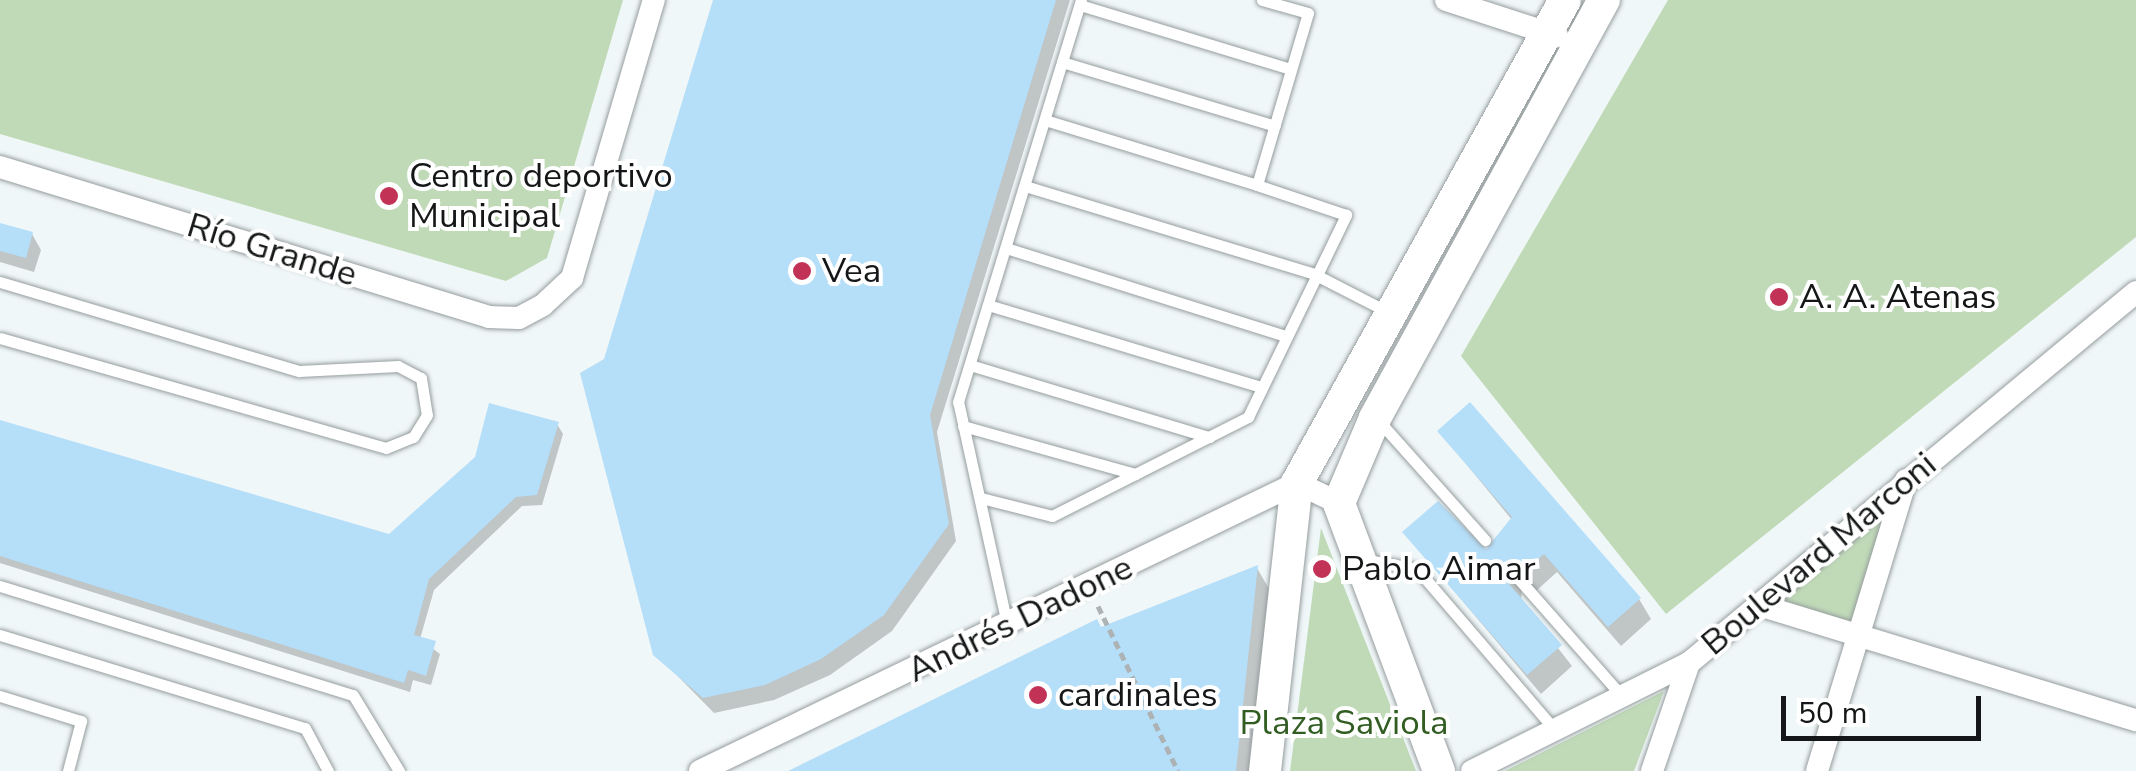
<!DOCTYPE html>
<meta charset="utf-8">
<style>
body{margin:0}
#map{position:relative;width:2136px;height:771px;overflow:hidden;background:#f0f7f8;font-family:"Nunito Sans",sans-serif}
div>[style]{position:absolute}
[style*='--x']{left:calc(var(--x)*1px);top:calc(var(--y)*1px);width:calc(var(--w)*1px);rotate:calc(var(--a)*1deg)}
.green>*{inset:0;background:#c0dab8}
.shadow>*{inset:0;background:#0003}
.building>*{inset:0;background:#b5def9}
.path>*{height:5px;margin-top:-2.5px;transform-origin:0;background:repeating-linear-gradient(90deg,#adb3b4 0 8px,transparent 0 13px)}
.roads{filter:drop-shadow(0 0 2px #969d9e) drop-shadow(0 0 2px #969d9e)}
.service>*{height:11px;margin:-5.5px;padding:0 5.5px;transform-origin:5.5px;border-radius:5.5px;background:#fff}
.minor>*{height:22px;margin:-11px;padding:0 11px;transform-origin:11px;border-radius:11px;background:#fff}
.secondary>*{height:32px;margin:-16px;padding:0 16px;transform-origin:16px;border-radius:16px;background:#fff}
.dots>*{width:28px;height:28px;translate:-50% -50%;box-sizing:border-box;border:5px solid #fff;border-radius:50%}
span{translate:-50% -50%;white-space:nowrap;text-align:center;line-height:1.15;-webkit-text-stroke:8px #fff;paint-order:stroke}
.poi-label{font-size:35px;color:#141617}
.left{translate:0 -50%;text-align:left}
.street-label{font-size:35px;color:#141617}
.park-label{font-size:35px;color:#325d22}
.scale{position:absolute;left:1781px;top:696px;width:200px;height:45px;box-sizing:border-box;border:5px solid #141617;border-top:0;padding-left:12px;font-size:30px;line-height:35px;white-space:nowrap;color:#141617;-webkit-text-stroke:8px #fff;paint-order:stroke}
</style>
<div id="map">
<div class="green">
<div style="clip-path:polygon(0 0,623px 0,547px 258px,506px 281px,0 134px)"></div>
<div style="clip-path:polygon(1668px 0,2136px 0,2136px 237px,1666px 614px,1461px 356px)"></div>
<div style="clip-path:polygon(1892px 506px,1852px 623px,1779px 601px)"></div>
<div style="clip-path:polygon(1321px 528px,1416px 771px,1290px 771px)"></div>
<div style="clip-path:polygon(1664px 691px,1634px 771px,1505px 771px)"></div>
</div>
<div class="shadow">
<div style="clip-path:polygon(716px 0,1070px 0,937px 432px,956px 541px,892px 631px,830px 675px,774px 700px,714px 713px,656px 654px,606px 360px)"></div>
<div style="clip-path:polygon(0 225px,32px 234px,41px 250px,34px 272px,0 262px)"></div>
<div style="clip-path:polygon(0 423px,389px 537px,557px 424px,563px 434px,542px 505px,522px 506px,434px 590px,420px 639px,440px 654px,431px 685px,413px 680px,410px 692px,0 563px)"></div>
<div style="clip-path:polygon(1440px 432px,1639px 599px,1651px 619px,1621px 646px,1557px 572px,1536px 591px,1522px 589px,1521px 601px,1572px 666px,1541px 694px,1405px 533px,1486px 553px,1512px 520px)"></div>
<div style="clip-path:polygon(1257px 568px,1276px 601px,1258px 771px,794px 771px,1101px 630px)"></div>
</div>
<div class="building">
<div style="clip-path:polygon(713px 0,1056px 0,930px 415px,949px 524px,884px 615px,821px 659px,765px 685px,703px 698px,653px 655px,580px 373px,604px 359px)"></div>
<div style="clip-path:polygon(0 223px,33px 232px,26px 258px,0 251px)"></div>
<div style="clip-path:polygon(1470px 402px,1641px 598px,1608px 627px,1544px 554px,1524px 571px,1512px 569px,1509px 584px,1562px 645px,1527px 675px,1402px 532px,1438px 501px,1486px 549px,1512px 517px,1437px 431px)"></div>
<div style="clip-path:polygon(489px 403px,559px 422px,537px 495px,516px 497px,429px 579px,414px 635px,436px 641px,426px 676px,408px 670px,404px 683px,0 556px,0 420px,389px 534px,475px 457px)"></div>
<div style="clip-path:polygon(1258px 565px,1236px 771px,788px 771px,1097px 619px,1101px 627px)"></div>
</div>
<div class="path">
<div style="--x:1098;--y:606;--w:183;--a:64.1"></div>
</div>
<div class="roads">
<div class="service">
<div style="--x:1080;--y:5;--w:220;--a:16.9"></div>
<div style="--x:1062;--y:62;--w:222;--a:16.7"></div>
<div style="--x:1045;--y:120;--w:222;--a:17"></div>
<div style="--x:1025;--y:186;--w:302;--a:16.9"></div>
<div style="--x:1314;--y:274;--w:83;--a:27.2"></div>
<div style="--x:1006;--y:248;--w:293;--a:17.5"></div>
<div style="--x:0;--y:282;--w:312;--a:16.6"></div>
<div style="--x:299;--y:371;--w:99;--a:-2.9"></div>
<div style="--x:398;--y:366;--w:26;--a:28"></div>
<div style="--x:421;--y:378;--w:37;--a:81"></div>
<div style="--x:427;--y:415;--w:26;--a:122"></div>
<div style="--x:413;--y:437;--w:29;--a:158"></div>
<div style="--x:386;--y:448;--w:401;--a:-164.1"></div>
<div style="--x:988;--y:305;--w:286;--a:16.7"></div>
<div style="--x:970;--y:365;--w:250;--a:16.8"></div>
<div style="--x:1378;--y:420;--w:161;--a:48.3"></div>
<div style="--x:963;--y:426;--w:179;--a:15.6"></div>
<div style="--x:981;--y:498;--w:73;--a:14.2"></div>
<div style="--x:1052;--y:516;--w:220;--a:-26.8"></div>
<div style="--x:1248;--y:417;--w:225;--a:-64.1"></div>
<div style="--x:1346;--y:215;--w:94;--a:-161.4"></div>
<div style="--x:1257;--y:185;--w:179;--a:-73.5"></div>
<div style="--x:1308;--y:13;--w:48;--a:-164.2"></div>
<div style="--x:1367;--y:560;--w:51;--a:10.2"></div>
<div style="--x:1417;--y:569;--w:211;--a:49.4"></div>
<div style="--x:1517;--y:577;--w:159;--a:48.6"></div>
<div style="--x:0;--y:586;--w:369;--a:17.2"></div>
<div style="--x:353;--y:695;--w:89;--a:58.8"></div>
<div style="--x:1007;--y:624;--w:227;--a:-102.4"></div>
<div style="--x:958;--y:402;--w:420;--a:-73"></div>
<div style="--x:0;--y:635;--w:319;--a:17"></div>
<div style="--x:305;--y:728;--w:49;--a:61.9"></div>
<div style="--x:0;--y:696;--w:85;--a:17.2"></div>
<div style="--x:81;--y:721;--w:52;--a:104.6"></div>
</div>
<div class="minor">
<div style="--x:1446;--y:0;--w:117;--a:18"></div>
<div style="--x:0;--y:167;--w:511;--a:17.05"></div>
<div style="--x:489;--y:317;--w:30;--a:2"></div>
<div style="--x:519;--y:318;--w:27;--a:-28"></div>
<div style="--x:543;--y:305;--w:40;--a:-43"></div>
<div style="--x:572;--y:278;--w:290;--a:-73.6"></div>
<div style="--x:1759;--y:605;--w:394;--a:17"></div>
<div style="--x:700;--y:771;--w:663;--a:-25.75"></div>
<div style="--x:1297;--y:483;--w:47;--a:25.5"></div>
<div style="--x:1472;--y:771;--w:242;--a:-26.5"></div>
<div style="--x:1689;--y:663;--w:581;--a:-39.69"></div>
<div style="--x:1652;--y:771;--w:114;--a:-71.1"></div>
<div style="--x:1817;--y:771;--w:304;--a:-73"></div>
</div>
<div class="secondary">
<div style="--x:1265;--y:771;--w:290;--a:-83.7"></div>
<div style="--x:1297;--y:483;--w:552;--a:-60.98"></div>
<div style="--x:1439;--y:771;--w:286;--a:-110.5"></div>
<div style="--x:1339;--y:503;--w:92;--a:-67"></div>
<div style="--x:1375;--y:418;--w:477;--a:-61.3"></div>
</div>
</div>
<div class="dots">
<div style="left:389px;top:196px;background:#c23257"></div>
<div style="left:802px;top:271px;background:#c23257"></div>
<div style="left:1779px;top:297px;background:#c23257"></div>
<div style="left:1322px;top:569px;background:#c23257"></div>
<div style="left:1038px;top:695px;background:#c23257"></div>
</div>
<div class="poi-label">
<span class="left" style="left:409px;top:196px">Centro deportivo<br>Municipal</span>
<span class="left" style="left:822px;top:271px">Vea</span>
<span class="left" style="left:1799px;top:297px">A. A. Atenas</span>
<span class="left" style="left:1342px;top:569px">Pablo Aimar</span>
<span class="left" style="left:1058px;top:695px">cardinales</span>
</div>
<div class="street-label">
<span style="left:272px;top:250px;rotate:17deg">Río Grande</span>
<span style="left:1819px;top:554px;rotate:-40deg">Boulevard Marconi</span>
<span style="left:1020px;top:619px;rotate:-26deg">Andrés Dadone</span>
</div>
<div class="park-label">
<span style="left:1344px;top:723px">Plaza Saviola</span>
</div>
<div class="scale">50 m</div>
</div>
